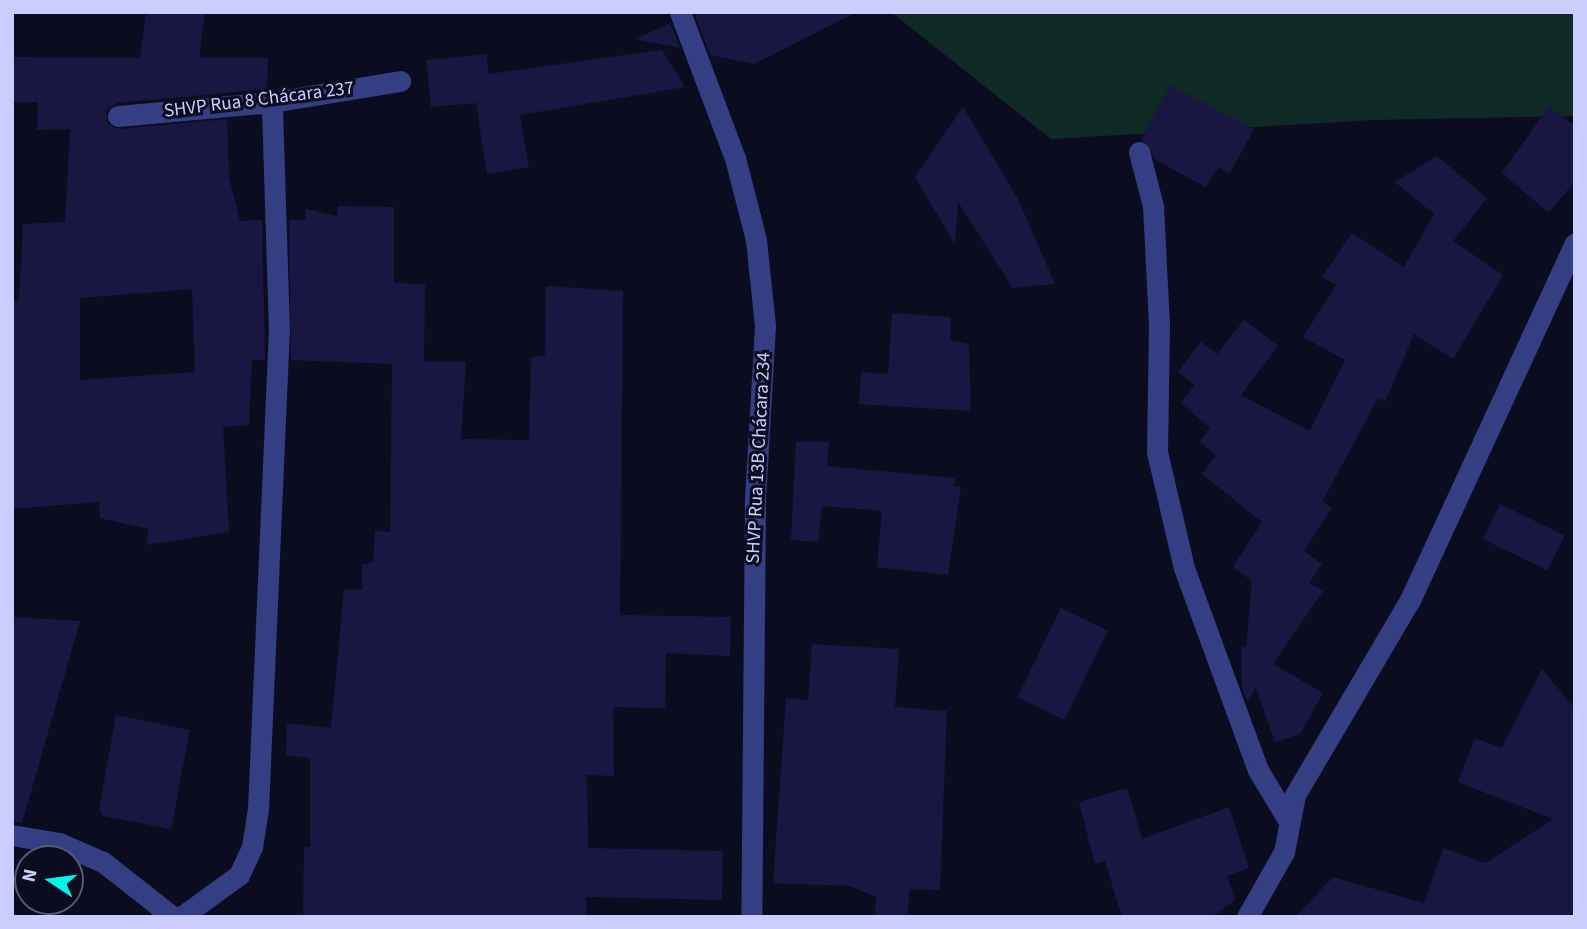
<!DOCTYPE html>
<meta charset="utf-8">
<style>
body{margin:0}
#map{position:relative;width:1587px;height:929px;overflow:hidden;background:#0c0c20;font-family:"Source Sans 3",sans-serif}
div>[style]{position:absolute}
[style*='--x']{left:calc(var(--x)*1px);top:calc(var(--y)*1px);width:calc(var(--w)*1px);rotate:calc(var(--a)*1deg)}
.green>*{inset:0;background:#0f2a25}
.building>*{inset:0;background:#191742;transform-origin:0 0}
.minor>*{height:21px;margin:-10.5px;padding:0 10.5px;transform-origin:10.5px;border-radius:10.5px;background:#343e82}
span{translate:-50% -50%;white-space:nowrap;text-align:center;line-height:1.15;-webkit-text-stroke:6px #0c0c20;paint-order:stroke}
.street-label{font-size:19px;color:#cbcdff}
.frame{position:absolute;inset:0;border:14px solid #cbcdff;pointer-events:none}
.north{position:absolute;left:14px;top:845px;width:70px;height:70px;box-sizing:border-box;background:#0c0c20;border:2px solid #585979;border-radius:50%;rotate:283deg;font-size:19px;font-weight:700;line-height:28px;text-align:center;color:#cbcdff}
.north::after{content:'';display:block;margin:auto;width:24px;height:32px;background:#00f6e8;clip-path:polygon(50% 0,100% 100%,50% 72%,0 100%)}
</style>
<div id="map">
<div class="green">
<div style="clip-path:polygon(891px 12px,1575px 12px,1575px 116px,1374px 120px,1051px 139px)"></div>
</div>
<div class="building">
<div style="clip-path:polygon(evenodd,146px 12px,205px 12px,199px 58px,268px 58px,267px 89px,117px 103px,106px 111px,108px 124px,119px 129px,227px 119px,229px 177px,240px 221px,262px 220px,265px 360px,252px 360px,249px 425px,223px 427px,229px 532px,146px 545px,149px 529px,100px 518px,99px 502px,12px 509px,12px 301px,19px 301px,23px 224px,65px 222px,70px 129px,37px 130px,38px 102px,12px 102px,12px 57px,140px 58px,146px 12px,192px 289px,195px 372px,80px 380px,80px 298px,192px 289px)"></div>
<div style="clip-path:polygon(694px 12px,857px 12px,754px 64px,710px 55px)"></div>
<div style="clip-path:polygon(670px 23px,680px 48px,636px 39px)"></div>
<div style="clip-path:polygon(662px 50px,685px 87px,520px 115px,529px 167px,487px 174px,476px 103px,431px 107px,426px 60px,487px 54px,488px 74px)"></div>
<div style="clip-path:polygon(1170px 85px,1254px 129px,1230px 173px,1218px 167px,1206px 187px,1154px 159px,1142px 139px)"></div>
<div style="clip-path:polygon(1549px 106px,1575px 126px,1575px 181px,1549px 213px,1502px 173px)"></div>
<div style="clip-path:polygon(963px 107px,1019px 201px,1055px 284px,1013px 288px,958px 202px,955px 244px,915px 177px)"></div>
<div style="clip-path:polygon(1437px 156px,1487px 198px,1453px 241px,1503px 275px,1453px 359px,1414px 334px,1385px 402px,1378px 398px,1322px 502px,1332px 508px,1304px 551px,1322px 564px,1309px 583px,1323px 591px,1273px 664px,1323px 693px,1300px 734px,1275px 742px,1256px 688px,1247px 701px,1242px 688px,1241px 645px,1246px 648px,1252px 581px,1233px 567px,1262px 522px,1202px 474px,1216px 456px,1200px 442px,1210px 428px,1181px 403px,1195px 385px,1178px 372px,1201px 342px,1217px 354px,1244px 320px,1278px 346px,1241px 395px,1310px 431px,1345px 360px,1303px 337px,1336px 285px,1322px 277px,1352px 233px,1404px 267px,1434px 214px,1395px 182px)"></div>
<div style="clip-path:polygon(338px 206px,394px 207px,394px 283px,425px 284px,424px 362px,466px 362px,461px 439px,529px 440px,531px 357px,545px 356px,546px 286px,623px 291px,620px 615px,731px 617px,730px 656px,666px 653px,665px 708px,613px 707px,614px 776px,587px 775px,588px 848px,723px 851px,722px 900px,586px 897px,587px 917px,303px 917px,304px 847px,310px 847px,310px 758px,286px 755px,287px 723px,331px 728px,344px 589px,362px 590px,362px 565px,373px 562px,375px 531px,390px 532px,392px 364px,291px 360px,289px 220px,305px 220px,306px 209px,337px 216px)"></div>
<div style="clip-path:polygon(892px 313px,951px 317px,950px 340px,969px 344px,971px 411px,859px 404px,861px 372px,888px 374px)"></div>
<div style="clip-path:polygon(796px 441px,829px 442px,827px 466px,955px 478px,954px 486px,961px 487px,948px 575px,877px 567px,882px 511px,822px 506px,818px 542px,791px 540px)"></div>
<div style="left:1500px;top:504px;width:72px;height:39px;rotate:26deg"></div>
<div style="left:1061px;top:608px;width:52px;height:99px;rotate:26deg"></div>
<div style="clip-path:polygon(12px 617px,80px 621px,22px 823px,12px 822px)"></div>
<div style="clip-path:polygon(812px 644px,899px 649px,895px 707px,947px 711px,940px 890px,909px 889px,908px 917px,875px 917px,876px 897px,850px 886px,773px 883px,786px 698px,808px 700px)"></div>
<div style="clip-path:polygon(1542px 669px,1575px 709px,1575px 917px,1295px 917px,1333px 877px,1424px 903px,1443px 848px,1486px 863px,1553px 819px,1458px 782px,1475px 738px,1502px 748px)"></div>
<div style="clip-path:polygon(116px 715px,190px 730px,171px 829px,103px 816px,99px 809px)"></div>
<div style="clip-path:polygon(1127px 788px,1142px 839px,1229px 807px,1249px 868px,1227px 876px,1235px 900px,1212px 917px,1122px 917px,1105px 861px,1095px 864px,1079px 802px)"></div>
</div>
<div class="minor">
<div style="--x:680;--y:12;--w:156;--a:69.4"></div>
<div style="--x:735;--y:158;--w:85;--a:75.6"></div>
<div style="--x:756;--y:240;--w:86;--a:84"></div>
<div style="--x:765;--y:326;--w:173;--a:93.3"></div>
<div style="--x:755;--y:499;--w:418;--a:90.5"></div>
<div style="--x:118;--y:116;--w:155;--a:-5.2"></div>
<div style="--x:272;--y:102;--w:130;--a:-9.3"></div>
<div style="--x:1139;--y:152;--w:56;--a:75.5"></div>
<div style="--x:1153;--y:206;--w:119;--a:87.1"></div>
<div style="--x:1159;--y:325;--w:127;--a:90.9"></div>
<div style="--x:1157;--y:452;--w:119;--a:76.9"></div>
<div style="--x:1184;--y:568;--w:215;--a:69.9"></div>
<div style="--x:1258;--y:770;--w:58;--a:59"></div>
<div style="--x:12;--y:835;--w:48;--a:9.7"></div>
<div style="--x:59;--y:843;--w:48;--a:23.4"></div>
<div style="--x:103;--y:862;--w:89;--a:38.2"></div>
<div style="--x:181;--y:917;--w:72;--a:-35.9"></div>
<div style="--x:239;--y:875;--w:31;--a:-65"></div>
<div style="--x:252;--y:847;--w:38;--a:-81"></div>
<div style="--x:258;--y:809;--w:478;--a:-87.5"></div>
<div style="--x:279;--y:331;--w:229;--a:-91.8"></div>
<div style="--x:1247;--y:917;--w:75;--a:-60.4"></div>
<div style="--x:1284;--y:852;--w:58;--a:-79.1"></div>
<div style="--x:1295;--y:795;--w:226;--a:-59.5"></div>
<div style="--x:1410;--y:600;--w:393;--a:-65.2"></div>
</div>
<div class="street-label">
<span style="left:259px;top:100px;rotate:-7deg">SHVP Rua 8 Chácara 237</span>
<span style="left:759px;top:458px;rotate:-87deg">SHVP Rua 13B Chácara 234</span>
</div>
<div class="frame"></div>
<div class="north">N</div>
</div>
